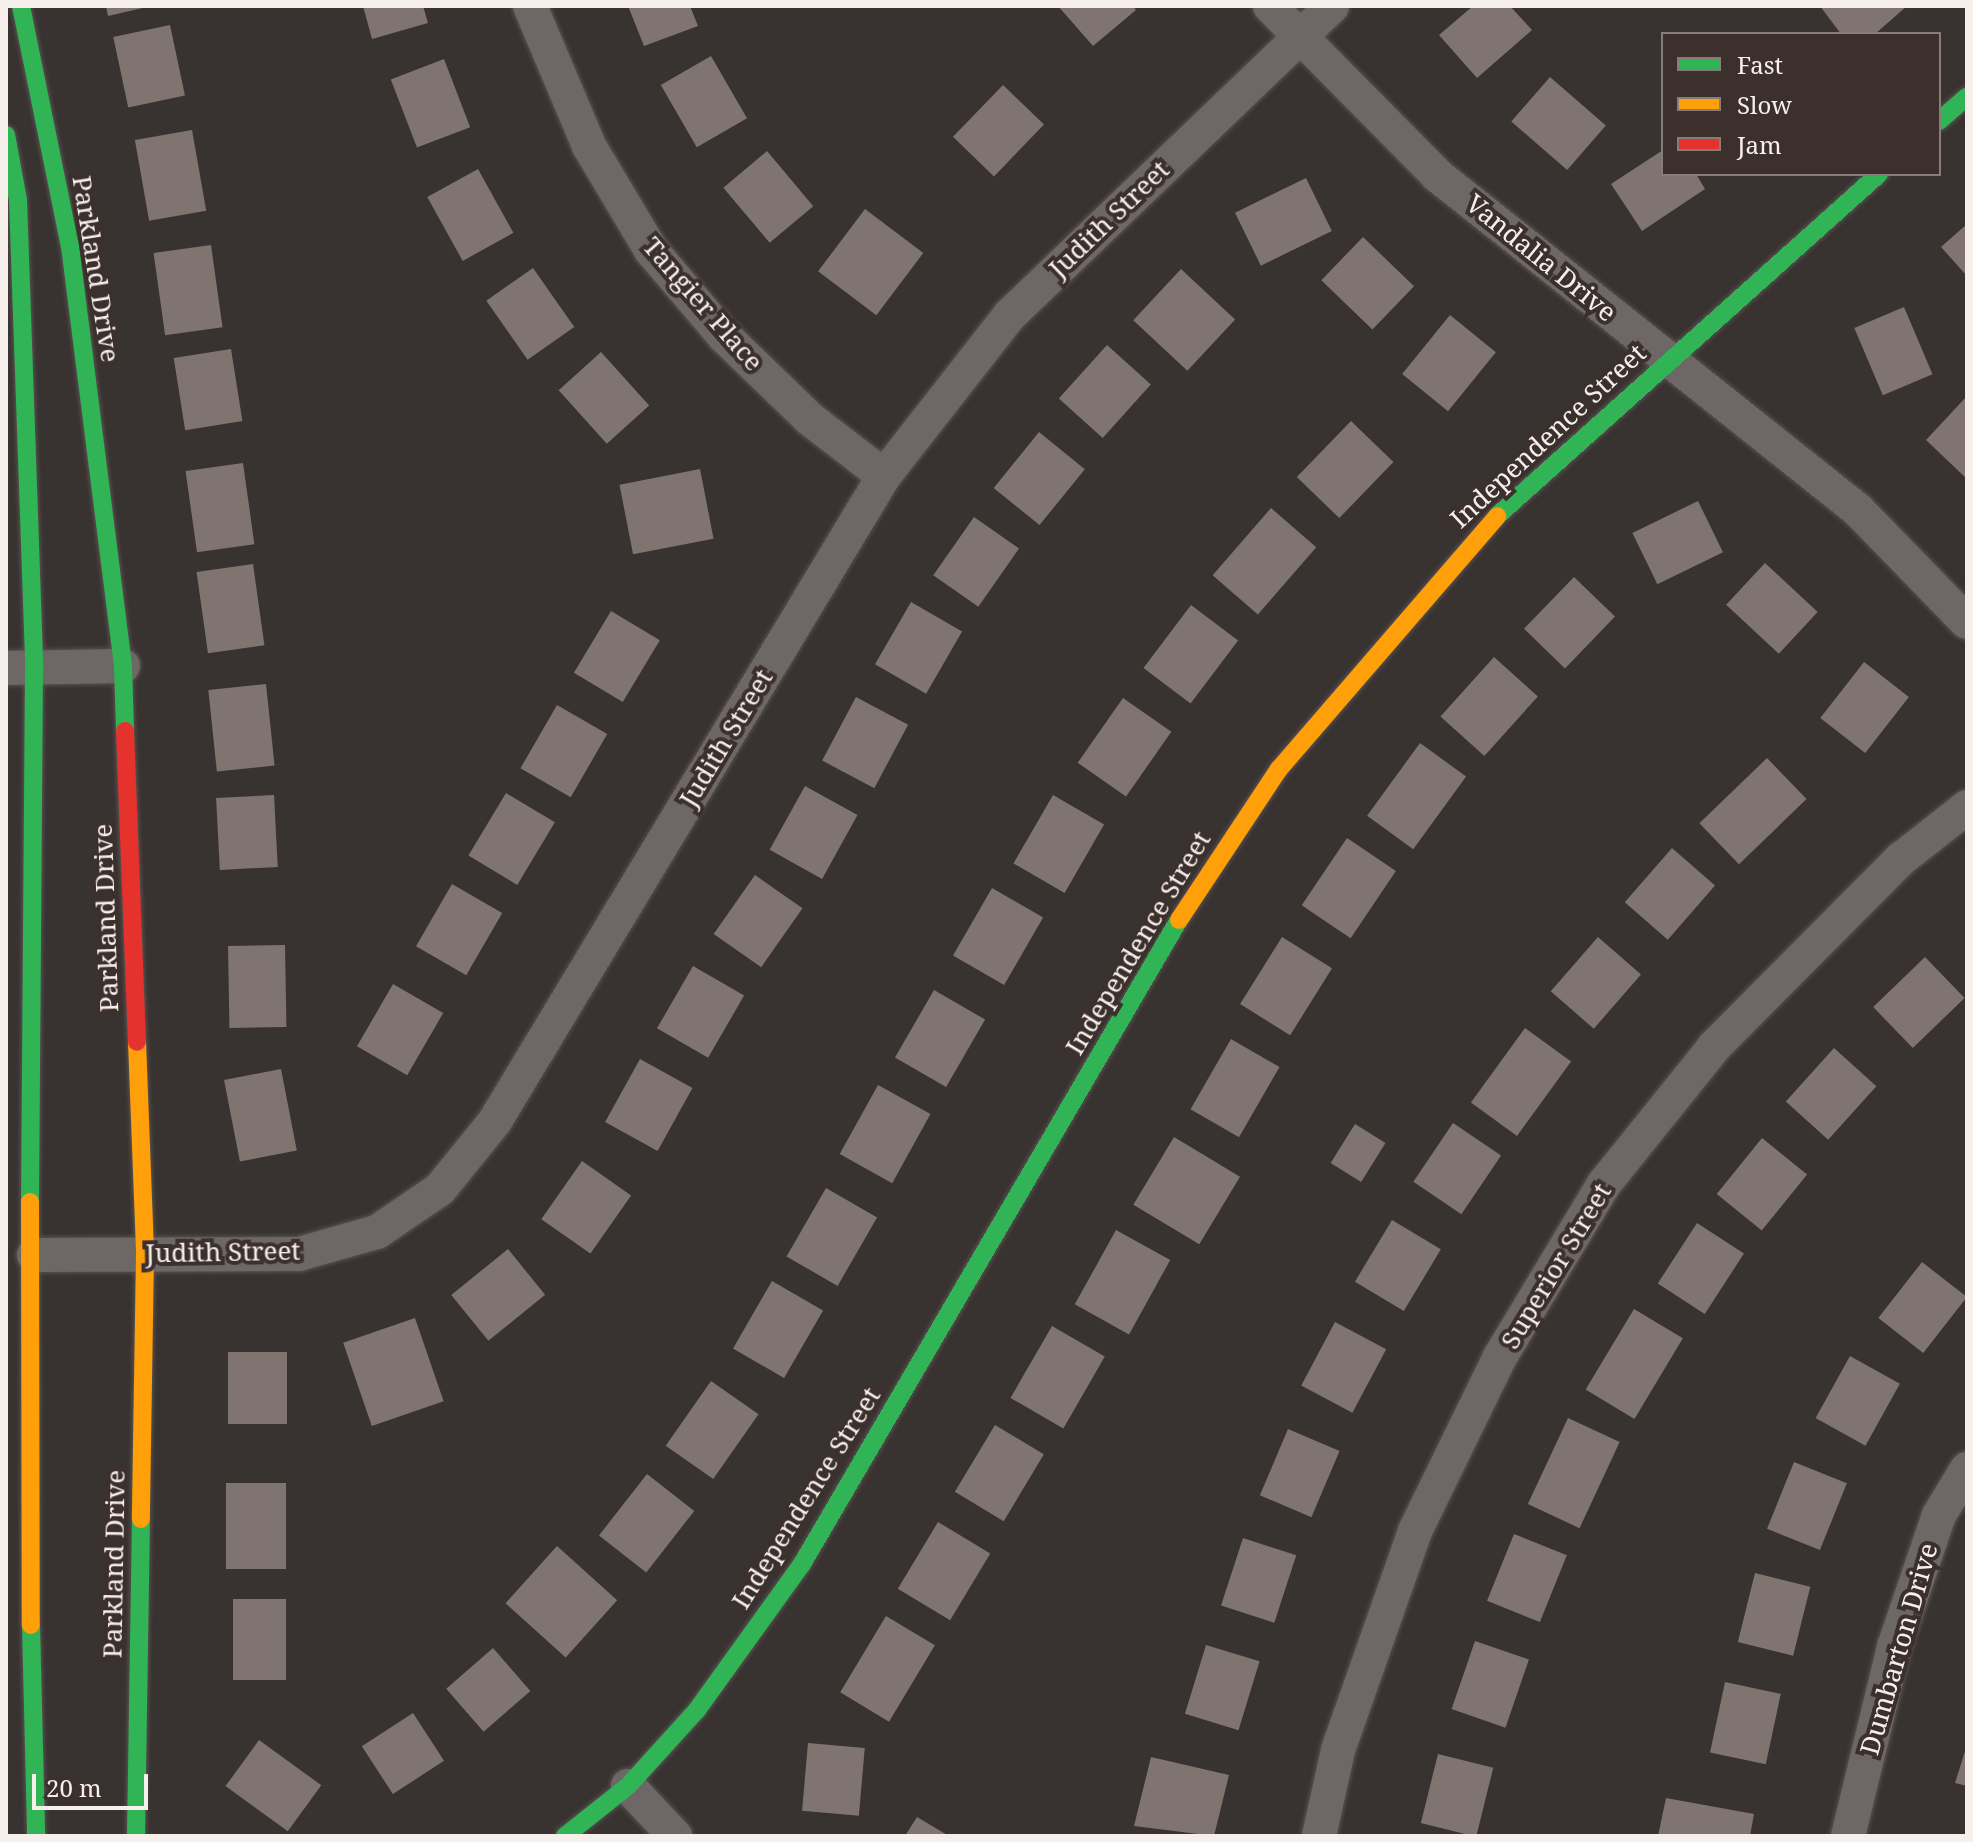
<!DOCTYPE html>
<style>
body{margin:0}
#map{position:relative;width:1973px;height:1842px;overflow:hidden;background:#383230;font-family:"Noto Serif",serif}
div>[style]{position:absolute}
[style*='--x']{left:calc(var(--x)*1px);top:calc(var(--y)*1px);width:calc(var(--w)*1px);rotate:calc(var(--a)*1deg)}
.building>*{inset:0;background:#807471;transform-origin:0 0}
.roads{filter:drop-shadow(0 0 2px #575150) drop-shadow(0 0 2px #575150)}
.street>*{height:34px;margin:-17px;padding:0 17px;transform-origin:17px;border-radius:17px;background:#6d6866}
.fast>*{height:18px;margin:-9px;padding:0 9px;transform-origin:9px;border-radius:9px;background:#30b455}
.slow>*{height:18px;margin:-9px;padding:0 9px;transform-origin:9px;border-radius:9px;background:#ff9f0a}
.jam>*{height:18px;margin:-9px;padding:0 9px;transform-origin:9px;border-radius:9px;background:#e5322d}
span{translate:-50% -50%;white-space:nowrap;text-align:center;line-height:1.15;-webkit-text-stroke:8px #3c302d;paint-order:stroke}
.street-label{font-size:26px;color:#f7efec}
.frame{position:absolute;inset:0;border:8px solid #f7efec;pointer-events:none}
.legend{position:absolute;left:1661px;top:32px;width:280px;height:144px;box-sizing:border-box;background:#3c302d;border:2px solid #877c79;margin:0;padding:10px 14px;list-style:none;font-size:24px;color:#f7efec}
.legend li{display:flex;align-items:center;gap:16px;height:40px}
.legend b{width:40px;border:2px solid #877c79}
.scale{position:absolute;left:32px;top:1774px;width:116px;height:36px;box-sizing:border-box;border:4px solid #f7efec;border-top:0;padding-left:10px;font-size:24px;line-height:28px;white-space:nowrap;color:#f7efec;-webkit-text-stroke:6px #3c302d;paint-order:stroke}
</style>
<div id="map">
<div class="building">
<div style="clip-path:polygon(106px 6px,147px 6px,147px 7px,108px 16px)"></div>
<div style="clip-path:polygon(363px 6px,423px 6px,428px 23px,372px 39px)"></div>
<div style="clip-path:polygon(628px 6px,690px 6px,698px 26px,644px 46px)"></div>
<div style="clip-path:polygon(1058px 6px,1133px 6px,1136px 10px,1093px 46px)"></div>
<div style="clip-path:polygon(1473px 6px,1510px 6px,1532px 30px,1477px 78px,1439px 35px)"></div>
<div style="clip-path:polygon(1820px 6px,1907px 6px,1875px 34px,1841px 34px)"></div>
<div style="left:170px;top:25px;width:72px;height:58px;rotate:78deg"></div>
<div style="left:711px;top:56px;width:72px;height:58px;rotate:60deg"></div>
<div style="left:444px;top:59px;width:73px;height:57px;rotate:69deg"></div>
<div style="left:1550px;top:77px;width:74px;height:59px;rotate:41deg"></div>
<div style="left:1003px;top:85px;width:57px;height:72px;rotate:44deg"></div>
<div style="left:192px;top:130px;width:82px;height:58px;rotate:80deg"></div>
<div style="clip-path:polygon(1663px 150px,1663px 174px,1696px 174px,1705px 189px,1642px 231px,1611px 184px)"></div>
<div style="left:767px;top:151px;width:72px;height:57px;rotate:50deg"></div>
<div style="left:478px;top:169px;width:73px;height:58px;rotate:61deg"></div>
<div style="left:1306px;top:178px;width:59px;height:79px;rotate:64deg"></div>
<div style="left:865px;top:209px;width:73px;height:78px;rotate:37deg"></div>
<div style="clip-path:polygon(1967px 224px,1967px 276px,1941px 247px)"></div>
<div style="left:1363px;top:237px;width:71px;height:60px;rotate:44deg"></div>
<div style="left:211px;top:245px;width:83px;height:58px;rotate:82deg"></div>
<div style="left:533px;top:268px;width:72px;height:57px;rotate:55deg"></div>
<div style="left:1181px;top:269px;width:74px;height:70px;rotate:43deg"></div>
<div style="left:1904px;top:307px;width:73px;height:54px;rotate:67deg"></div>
<div style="left:1450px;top:315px;width:59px;height:76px;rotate:39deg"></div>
<div style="left:1107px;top:345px;width:59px;height:72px;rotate:42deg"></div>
<div style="left:231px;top:349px;width:73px;height:58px;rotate:81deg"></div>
<div style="left:601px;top:352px;width:72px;height:57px;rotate:48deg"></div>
<div style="clip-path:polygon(1967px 396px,1967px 479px,1926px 440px)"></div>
<div style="left:1351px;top:421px;width:59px;height:78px;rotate:44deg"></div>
<div style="left:1039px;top:432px;width:59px;height:72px;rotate:39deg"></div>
<div style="left:243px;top:463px;width:82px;height:58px;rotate:82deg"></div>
<div style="left:700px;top:469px;width:71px;height:82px;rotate:79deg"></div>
<div style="left:1698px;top:501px;width:57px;height:73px;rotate:64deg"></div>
<div style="left:1271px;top:508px;width:60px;height:89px;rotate:41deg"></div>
<div style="left:974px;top:517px;width:55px;height:71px;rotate:35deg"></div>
<div style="left:1765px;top:563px;width:72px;height:57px;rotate:43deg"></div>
<div style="left:253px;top:564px;width:82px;height:57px;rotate:82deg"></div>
<div style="left:1574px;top:577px;width:57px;height:72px;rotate:44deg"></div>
<div style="left:911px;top:602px;width:59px;height:72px;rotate:30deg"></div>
<div style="left:1191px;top:605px;width:59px;height:79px;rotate:37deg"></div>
<div style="left:611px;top:611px;width:57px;height:72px;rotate:31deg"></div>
<div style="left:1494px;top:657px;width:59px;height:80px;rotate:42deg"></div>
<div style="left:1864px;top:662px;width:57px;height:71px;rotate:38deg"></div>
<div style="left:266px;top:684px;width:82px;height:58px;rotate:84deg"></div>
<div style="left:856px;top:697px;width:59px;height:72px;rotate:28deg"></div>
<div style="left:1123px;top:698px;width:59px;height:79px;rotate:35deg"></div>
<div style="left:557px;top:705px;width:58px;height:73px;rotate:30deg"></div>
<div style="left:1420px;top:743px;width:57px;height:90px;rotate:36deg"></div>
<div style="left:1767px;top:758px;width:57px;height:94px;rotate:46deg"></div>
<div style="left:805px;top:786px;width:60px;height:73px;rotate:29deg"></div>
<div style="left:506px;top:793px;width:57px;height:73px;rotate:31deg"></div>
<div style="left:274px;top:795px;width:72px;height:58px;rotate:87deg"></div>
<div style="left:1053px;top:795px;width:59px;height:79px;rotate:30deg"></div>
<div style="left:1347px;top:838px;width:59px;height:81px;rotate:34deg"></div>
<div style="left:1672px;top:848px;width:57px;height:72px;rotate:41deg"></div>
<div style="left:755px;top:875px;width:58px;height:72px;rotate:35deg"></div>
<div style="left:452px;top:884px;width:58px;height:72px;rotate:30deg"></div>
<div style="left:992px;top:888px;width:59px;height:78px;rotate:30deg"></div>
<div style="left:1282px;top:937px;width:59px;height:79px;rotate:32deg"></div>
<div style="left:1598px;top:937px;width:57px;height:72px;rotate:41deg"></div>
<div style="left:285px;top:945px;width:82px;height:57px;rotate:89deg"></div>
<div style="left:1925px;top:957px;width:57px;height:72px;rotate:46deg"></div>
<div style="left:693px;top:966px;width:59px;height:72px;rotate:30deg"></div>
<div style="left:393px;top:984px;width:58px;height:72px;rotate:30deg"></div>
<div style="left:934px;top:990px;width:59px;height:78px;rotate:30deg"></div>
<div style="left:1525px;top:1028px;width:57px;height:92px;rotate:36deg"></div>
<div style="left:1231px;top:1039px;width:56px;height:81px;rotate:30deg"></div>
<div style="left:1834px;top:1048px;width:57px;height:72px;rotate:42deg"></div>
<div style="left:640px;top:1059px;width:60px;height:72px;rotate:29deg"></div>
<div style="left:281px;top:1069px;width:83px;height:58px;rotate:79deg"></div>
<div style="left:878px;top:1085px;width:60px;height:79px;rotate:29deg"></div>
<div style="left:1453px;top:1123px;width:58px;height:71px;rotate:34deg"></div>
<div style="left:1355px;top:1124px;width:36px;height:46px;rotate:32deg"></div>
<div style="left:1174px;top:1137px;width:77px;height:79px;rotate:31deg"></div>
<div style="left:1762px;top:1138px;width:58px;height:72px;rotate:39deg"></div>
<div style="left:582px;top:1161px;width:60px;height:71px;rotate:35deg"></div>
<div style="left:826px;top:1188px;width:59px;height:79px;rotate:30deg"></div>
<div style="left:1392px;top:1220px;width:57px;height:72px;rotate:31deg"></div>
<div style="left:1697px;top:1223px;width:56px;height:72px;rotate:33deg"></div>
<div style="left:1116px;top:1230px;width:62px;height:85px;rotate:29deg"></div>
<div style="left:508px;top:1249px;width:59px;height:73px;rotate:51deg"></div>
<div style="left:1922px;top:1262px;width:57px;height:71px;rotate:38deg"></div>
<div style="left:772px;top:1281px;width:59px;height:78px;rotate:30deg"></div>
<div style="left:1634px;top:1309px;width:57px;height:94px;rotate:31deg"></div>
<div style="left:415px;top:1318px;width:88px;height:76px;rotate:71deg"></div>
<div style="left:1335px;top:1322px;width:58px;height:72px;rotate:28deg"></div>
<div style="left:1052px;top:1326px;width:61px;height:83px;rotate:30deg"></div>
<div style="left:228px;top:1352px;width:59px;height:72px"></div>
<div style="left:1850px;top:1356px;width:57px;height:71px;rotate:29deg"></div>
<div style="left:711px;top:1381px;width:58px;height:79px;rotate:35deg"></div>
<div style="left:1568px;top:1418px;width:57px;height:95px;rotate:25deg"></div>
<div style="left:995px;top:1425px;width:57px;height:78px;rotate:31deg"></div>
<div style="left:1288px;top:1429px;width:56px;height:72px;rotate:23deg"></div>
<div style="left:1794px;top:1462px;width:57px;height:72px;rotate:22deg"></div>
<div style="left:647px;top:1474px;width:60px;height:78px;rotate:38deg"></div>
<div style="left:226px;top:1483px;width:60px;height:86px"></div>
<div style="left:938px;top:1522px;width:61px;height:78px;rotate:31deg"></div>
<div style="left:1514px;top:1534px;width:57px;height:72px;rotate:22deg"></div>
<div style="left:1243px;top:1538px;width:56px;height:71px;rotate:18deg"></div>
<div style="left:557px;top:1546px;width:81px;height:77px;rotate:42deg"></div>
<div style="left:1755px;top:1573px;width:57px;height:71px;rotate:14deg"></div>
<div style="left:233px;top:1599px;width:53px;height:81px"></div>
<div style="left:886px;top:1616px;width:57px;height:89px;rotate:31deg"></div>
<div style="left:1475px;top:1641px;width:57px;height:72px;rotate:19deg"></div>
<div style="left:1206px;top:1645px;width:56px;height:72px;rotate:17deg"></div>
<div style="left:493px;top:1648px;width:57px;height:62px;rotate:49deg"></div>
<div style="left:1725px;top:1682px;width:57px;height:72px;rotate:12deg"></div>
<div style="left:413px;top:1713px;width:57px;height:61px;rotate:57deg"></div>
<div style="left:259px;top:1740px;width:77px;height:57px;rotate:36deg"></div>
<div style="left:808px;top:1743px;width:57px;height:68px;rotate:5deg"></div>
<div style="clip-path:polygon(1967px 1745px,1967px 1786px,1955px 1783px)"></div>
<div style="left:1438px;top:1754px;width:57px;height:71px;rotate:14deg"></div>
<div style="clip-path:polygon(1151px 1757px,1229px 1775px,1214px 1836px,1134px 1826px)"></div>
<div style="clip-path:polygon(1666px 1798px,1754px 1814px,1750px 1836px,1658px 1836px)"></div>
<div style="clip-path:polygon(917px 1817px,949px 1836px,905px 1836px)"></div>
</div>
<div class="roads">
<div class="street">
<div style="--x:530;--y:6;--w:152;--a:67.1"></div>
<div style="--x:589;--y:146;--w:121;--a:59.2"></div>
<div style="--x:651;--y:250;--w:111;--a:49.7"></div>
<div style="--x:723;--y:335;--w:121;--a:44"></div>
<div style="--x:810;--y:419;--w:93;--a:37.6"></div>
<div style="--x:1270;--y:6;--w:238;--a:45.3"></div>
<div style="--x:1437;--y:175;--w:538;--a:38.51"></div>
<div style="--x:1858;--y:510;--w:156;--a:45.8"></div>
<div style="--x:6;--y:668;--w:117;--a:-1"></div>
<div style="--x:34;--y:1255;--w:265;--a:-0.2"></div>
<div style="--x:299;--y:1254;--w:81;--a:-15.8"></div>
<div style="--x:377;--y:1232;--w:76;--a:-34.3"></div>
<div style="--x:440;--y:1189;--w:87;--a:-51"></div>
<div style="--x:495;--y:1121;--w:753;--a:-58.91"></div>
<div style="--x:884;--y:476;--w:204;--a:-52"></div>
<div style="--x:1010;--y:315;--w:446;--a:-43.8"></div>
<div style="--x:628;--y:1786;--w:69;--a:46.8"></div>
<div style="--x:1319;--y:1836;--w:88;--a:-77.5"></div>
<div style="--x:1338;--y:1750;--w:232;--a:-70.6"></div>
<div style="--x:1415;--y:1531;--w:194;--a:-64"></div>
<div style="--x:1500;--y:1357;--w:202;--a:-59"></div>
<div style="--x:1604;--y:1184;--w:176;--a:-51.2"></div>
<div style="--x:1714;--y:1047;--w:265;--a:-45.2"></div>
<div style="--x:1901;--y:859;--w:84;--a:-38.2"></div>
<div style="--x:1848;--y:1836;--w:195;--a:-76.3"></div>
<div style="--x:1894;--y:1647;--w:139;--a:-71.2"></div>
<div style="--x:1939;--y:1515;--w:54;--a:-58.7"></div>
</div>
<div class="fast">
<div style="--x:21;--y:6;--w:245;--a:78.5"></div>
<div style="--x:70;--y:246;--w:423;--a:82.8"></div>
<div style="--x:123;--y:666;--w:65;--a:88.2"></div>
<div style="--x:1939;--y:121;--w:37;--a:-41"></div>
<div style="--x:6;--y:135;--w:66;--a:79.5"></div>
<div style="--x:18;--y:200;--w:469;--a:88"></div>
<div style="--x:34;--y:669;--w:533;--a:90.43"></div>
<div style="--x:1497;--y:516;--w:513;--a:-41.84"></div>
<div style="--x:31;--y:1625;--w:211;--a:88.6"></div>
<div style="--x:136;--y:1836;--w:317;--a:-89.1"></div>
<div style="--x:565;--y:1836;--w:80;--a:-38.4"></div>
<div style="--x:628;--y:1786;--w:103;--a:-47.8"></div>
<div style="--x:697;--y:1710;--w:180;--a:-54.3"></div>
<div style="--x:802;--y:1564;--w:746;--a:-59.66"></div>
</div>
<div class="slow">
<div style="--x:1179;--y:920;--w:181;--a:-56.5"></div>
<div style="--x:1279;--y:769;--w:334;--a:-49.2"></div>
<div style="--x:137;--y:1042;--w:212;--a:87.8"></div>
<div style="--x:145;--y:1254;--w:265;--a:90.9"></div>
<div style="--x:30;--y:1202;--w:423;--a:89.9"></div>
</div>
<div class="jam">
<div style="--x:125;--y:731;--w:311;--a:87.8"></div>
</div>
</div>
<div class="street-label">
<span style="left:1109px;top:219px;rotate:-44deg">Judith Street</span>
<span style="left:1541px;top:258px;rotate:39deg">Vandalia Drive</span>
<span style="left:96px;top:269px;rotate:81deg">Parkland Drive</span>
<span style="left:703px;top:304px;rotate:49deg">Tangier Place</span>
<span style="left:1548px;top:436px;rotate:-43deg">Independence Street</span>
<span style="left:726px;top:738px;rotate:-59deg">Judith Street</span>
<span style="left:106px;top:918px;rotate:-92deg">Parkland Drive</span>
<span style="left:1138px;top:943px;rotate:-59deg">Independence Street</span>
<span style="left:223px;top:1252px;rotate:-1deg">Judith Street</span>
<span style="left:1556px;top:1266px;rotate:-59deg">Superior Street</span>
<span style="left:806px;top:1498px;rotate:-58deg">Independence Street</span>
<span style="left:114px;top:1564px;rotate:-89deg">Parkland Drive</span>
<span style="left:1899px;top:1649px;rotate:-74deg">Dumbarton Drive</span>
</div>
<div class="frame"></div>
<ul class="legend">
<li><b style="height:10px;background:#30b455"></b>Fast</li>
<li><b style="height:10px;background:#ff9f0a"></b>Slow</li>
<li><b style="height:10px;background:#e5322d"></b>Jam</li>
</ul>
<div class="scale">20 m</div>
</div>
